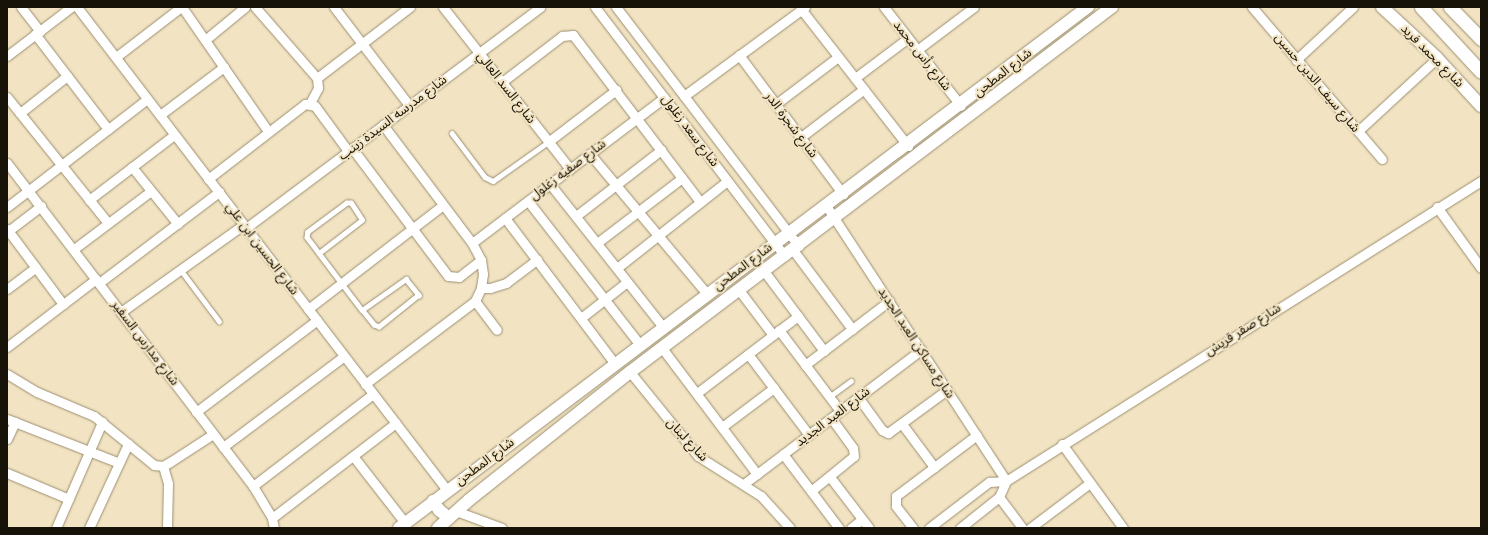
<!DOCTYPE html>
<meta charset="utf-8">
<style>
body{margin:0}
#map{position:relative;width:1488px;height:535px;overflow:hidden;background:#f2e4c3;font-family:"Varela Round","Noto Sans Arabic",sans-serif}
div>[style]{position:absolute}
[style*='--x']{left:calc(var(--x)*1px);top:calc(var(--y)*1px);width:calc(var(--w)*1px);rotate:calc(var(--a)*1deg)}
.roads{filter:drop-shadow(0 0 1px #9c8f71) drop-shadow(0 0 1px #9c8f71)}
.service>*{height:4.5px;margin:-2.25px;padding:0 2.25px;transform-origin:2.25px;border-radius:2.25px;background:#fff}
.minor>*{height:9px;margin:-4.5px;padding:0 4.5px;transform-origin:4.5px;border-radius:4.5px;background:#fff}
.tertiary>*{height:12px;margin:-6px;padding:0 6px;transform-origin:6px;border-radius:6px;background:#fff}
.secondary>*{height:13px;margin:-6.5px;padding:0 6.5px;transform-origin:6.5px;border-radius:6.5px;background:#fff}
span{translate:-50% -50%;white-space:nowrap;text-align:center;line-height:1.15;-webkit-text-stroke:4px #f2e4c3;paint-order:stroke}
.street-label{font-size:13px;color:#181308}
.frame{position:absolute;inset:0;border:8px solid #181308;pointer-events:none}
</style>
<div id="map">
<div class="roads">
<div class="service">
<div style="--x:452;--y:133;--w:55;--a:53.1"></div>
<div style="--x:485;--y:177;--w:9;--a:27"></div>
<div style="--x:493;--y:181;--w:67;--a:-35.3"></div>
<div style="--x:319;--y:253;--w:54;--a:-37.5"></div>
<div style="--x:362;--y:220;--w:20;--a:-123"></div>
<div style="--x:351;--y:203;--w:4;--a:180"></div>
<div style="--x:347;--y:203;--w:49;--a:143.4"></div>
<div style="--x:308;--y:232;--w:5;--a:101"></div>
<div style="--x:307;--y:237;--w:20;--a:53"></div>
<div style="--x:319;--y:253;--w:71;--a:53"></div>
<div style="--x:362;--y:310;--w:54;--a:-35.2"></div>
<div style="--x:406;--y:279;--w:21;--a:51"></div>
<div style="--x:419;--y:295;--w:51;--a:141.3"></div>
<div style="--x:379;--y:327;--w:5;--a:-158"></div>
<div style="--x:374;--y:325;--w:19;--a:-129"></div>
<div style="--x:181;--y:270;--w:64;--a:53.3"></div>
<div style="--x:829;--y:397;--w:27;--a:-36"></div>
</div>
<div class="minor">
<div style="--x:21;--y:7;--w:31;--a:52"></div>
<div style="--x:77;--y:7;--w:608;--a:52.55"></div>
<div style="--x:182;--y:7;--w:151;--a:55.3"></div>
<div style="--x:255;--y:7;--w:94;--a:48.9"></div>
<div style="--x:317;--y:78;--w:10;--a:84"></div>
<div style="--x:318;--y:88;--w:17;--a:118"></div>
<div style="--x:334;--y:7;--w:123;--a:52.6"></div>
<div style="--x:443;--y:7;--w:206;--a:51.9"></div>
<div style="--x:595;--y:7;--w:313;--a:52.7"></div>
<div style="--x:616;--y:7;--w:301;--a:52.6"></div>
<div style="--x:884;--y:7;--w:125;--a:52.1"></div>
<div style="--x:1252;--y:7;--w:200;--a:49.5"></div>
<div style="--x:801;--y:9;--w:174;--a:52"></div>
<div style="--x:35;--y:34;--w:120;--a:52.5"></div>
<div style="--x:205;--y:40;--w:52;--a:-39.5"></div>
<div style="--x:917;--y:50;--w:71;--a:-37"></div>
<div style="--x:739;--y:55;--w:174;--a:53.2"></div>
<div style="--x:7;--y:56;--w:81;--a:-37.4"></div>
<div style="--x:116;--y:57;--w:82;--a:-37.6"></div>
<div style="--x:1296;--y:60;--w:78;--a:-42.9"></div>
<div style="--x:317;--y:78;--w:117;--a:-37.4"></div>
<div style="--x:855;--y:78;--w:66;--a:-37"></div>
<div style="--x:502;--y:82;--w:76;--a:-37.5"></div>
<div style="--x:562;--y:36;--w:11;--a:-5"></div>
<div style="--x:573;--y:35;--w:210;--a:52.7"></div>
<div style="--x:684;--y:96;--w:150;--a:-36.3"></div>
<div style="--x:7;--y:97;--w:161;--a:51.3"></div>
<div style="--x:776;--y:104;--w:78;--a:-37.2"></div>
<div style="--x:20;--y:113;--w:60;--a:-38.2"></div>
<div style="--x:160;--y:115;--w:80;--a:-36.9"></div>
<div style="--x:1358;--y:131;--w:108;--a:-42.7"></div>
<div style="--x:801;--y:137;--w:79;--a:-37.3"></div>
<div style="--x:548;--y:142;--w:86;--a:-37.4"></div>
<div style="--x:352;--y:148;--w:160;--a:53.1"></div>
<div style="--x:448;--y:276;--w:11;--a:5"></div>
<div style="--x:459;--y:277;--w:28;--a:-38"></div>
<div style="--x:590;--y:154;--w:182;--a:50.1"></div>
<div style="--x:7;--y:163;--w:406;--a:52.7"></div>
<div style="--x:253;--y:486;--w:37;--a:59"></div>
<div style="--x:272;--y:518;--w:10;--a:79"></div>
<div style="--x:132;--y:167;--w:73;--a:51.1"></div>
<div style="--x:208;--y:179;--w:123;--a:-37.7"></div>
<div style="--x:305;--y:104;--w:10;--a:11"></div>
<div style="--x:315;--y:106;--w:56;--a:53.7"></div>
<div style="--x:550;--y:184;--w:182;--a:51.7"></div>
<div style="--x:89;--y:200;--w:107;--a:-37.4"></div>
<div style="--x:528;--y:201;--w:182;--a:52.1"></div>
<div style="--x:7;--y:207;--w:177;--a:-37.6"></div>
<div style="--x:827;--y:207;--w:327;--a:56.8"></div>
<div style="--x:1437;--y:207;--w:75;--a:54.2"></div>
<div style="--x:576;--y:216;--w:108;--a:-37.8"></div>
<div style="--x:505;--y:218;--w:183;--a:53"></div>
<div style="--x:246;--y:228;--w:368;--a:-36.9"></div>
<div style="--x:7;--y:229;--w:94;--a:53.3"></div>
<div style="--x:7;--y:232;--w:43;--a:-37.4"></div>
<div style="--x:472;--y:243;--w:241;--a:-37.1"></div>
<div style="--x:597;--y:243;--w:107;--a:-37.4"></div>
<div style="--x:74;--y:249;--w:96;--a:-37"></div>
<div style="--x:793;--y:250;--w:99;--a:53.2"></div>
<div style="--x:617;--y:268;--w:140;--a:-38.3"></div>
<div style="--x:764;--y:271;--w:100;--a:53.1"></div>
<div style="--x:99;--y:283;--w:151;--a:-37.2"></div>
<div style="--x:481;--y:288;--w:9;--a:0"></div>
<div style="--x:490;--y:288;--w:17;--a:-17"></div>
<div style="--x:506;--y:283;--w:39;--a:-37"></div>
<div style="--x:7;--y:289;--w:36;--a:-37"></div>
<div style="--x:739;--y:290;--w:56;--a:52.9"></div>
<div style="--x:475;--y:301;--w:36;--a:53"></div>
<div style="--x:308;--y:309;--w:170;--a:-37.6"></div>
<div style="--x:121;--y:312;--w:150;--a:-35.5"></div>
<div style="--x:581;--y:318;--w:58;--a:-38"></div>
<div style="--x:779;--y:330;--w:101;--a:53"></div>
<div style="--x:7;--y:347;--w:112;--a:-37.4"></div>
<div style="--x:662;--y:348;--w:158;--a:53"></div>
<div style="--x:748;--y:354;--w:101;--a:53"></div>
<div style="--x:805;--y:365;--w:106;--a:-37.3"></div>
<div style="--x:630;--y:372;--w:108;--a:51"></div>
<div style="--x:698;--y:456;--w:75;--a:32.4"></div>
<div style="--x:761;--y:496;--w:43;--a:47.8"></div>
<div style="--x:7;--y:374;--w:35;--a:31"></div>
<div style="--x:37;--y:392;--w:62;--a:22.8"></div>
<div style="--x:94;--y:416;--w:77;--a:39.2"></div>
<div style="--x:154;--y:465;--w:9;--a:6"></div>
<div style="--x:163;--y:466;--w:8;--a:-30"></div>
<div style="--x:170;--y:462;--w:51;--a:-33.1"></div>
<div style="--x:365;--y:384;--w:138;--a:-37"></div>
<div style="--x:475;--y:301;--w:14;--a:-65"></div>
<div style="--x:481;--y:288;--w:14;--a:-82"></div>
<div style="--x:483;--y:274;--w:14;--a:-98"></div>
<div style="--x:481;--y:260;--w:19;--a:-118"></div>
<div style="--x:472;--y:243;--w:148;--a:-127"></div>
<div style="--x:697;--y:393;--w:127;--a:-37.3"></div>
<div style="--x:858;--y:397;--w:41;--a:54"></div>
<div style="--x:882;--y:430;--w:7;--a:27"></div>
<div style="--x:888;--y:433;--w:73;--a:-36.1"></div>
<div style="--x:196;--y:412;--w:152;--a:-37.2"></div>
<div style="--x:7;--y:419;--w:120;--a:21.4"></div>
<div style="--x:902;--y:424;--w:54;--a:53.3"></div>
<div style="--x:722;--y:427;--w:65;--a:-36.9"></div>
<div style="--x:7;--y:439;--w:19;--a:-65"></div>
<div style="--x:1062;--y:444;--w:104;--a:54"></div>
<div style="--x:223;--y:447;--w:151;--a:-36.9"></div>
<div style="--x:783;--y:454;--w:93;--a:52.9"></div>
<div style="--x:353;--y:456;--w:86;--a:52.1"></div>
<div style="--x:163;--y:466;--w:18;--a:74"></div>
<div style="--x:168;--y:483;--w:45;--a:91.3"></div>
<div style="--x:7;--y:473;--w:67;--a:22.8"></div>
<div style="--x:830;--y:477;--w:64;--a:52.6"></div>
<div style="--x:745;--y:483;--w:221;--a:-37.1"></div>
<div style="--x:253;--y:486;--w:151;--a:-37.5"></div>
<div style="--x:811;--y:491;--w:55;--a:-39.1"></div>
<div style="--x:854;--y:456;--w:8;--a:-97"></div>
<div style="--x:853;--y:448;--w:37;--a:-126"></div>
<div style="--x:999;--y:497;--w:39;--a:53"></div>
<div style="--x:456;--y:511;--w:49;--a:20.3"></div>
<div style="--x:272;--y:518;--w:156;--a:-37.5"></div>
<div style="--x:56;--y:528;--w:116;--a:-66.5"></div>
<div style="--x:89;--y:528;--w:93;--a:-65.1"></div>
<div style="--x:851;--y:528;--w:14;--a:-39"></div>
<div style="--x:913;--y:528;--w:28;--a:-128"></div>
<div style="--x:896;--y:506;--w:10;--a:-90"></div>
<div style="--x:896;--y:496;--w:101;--a:-37"></div>
<div style="--x:929;--y:528;--w:76;--a:-37.5"></div>
<div style="--x:989;--y:482;--w:17;--a:-3"></div>
<div style="--x:1006;--y:481;--w:562;--a:-32.28"></div>
<div style="--x:960;--y:528;--w:50;--a:-38.5"></div>
<div style="--x:999;--y:497;--w:17;--a:-66"></div>
<div style="--x:1030;--y:528;--w:75;--a:-36.9"></div>
</div>
<div class="tertiary">
<div style="--x:1382;--y:7;--w:75;--a:42.8"></div>
<div style="--x:1437;--y:58;--w:65;--a:47.5"></div>
<div style="--x:433;--y:501;--w:11;--a:56"></div>
<div style="--x:439;--y:510;--w:13;--a:39"></div>
<div style="--x:399;--y:528;--w:864;--a:-37.1"></div>
<div style="--x:438;--y:528;--w:42;--a:-42.1"></div>
<div style="--x:469;--y:500;--w:206;--a:-38.5"></div>
<div style="--x:630;--y:372;--w:605;--a:-37.14"></div>
</div>
<div class="secondary">
<div style="--x:1421;--y:7;--w:88;--a:47.3"></div>
<div style="--x:1450;--y:7;--w:45;--a:45.9"></div>
</div>
</div>
<div class="street-label">
<span style="left:922px;top:56px;rotate:52deg">شارع رأس محمد</span>
<span style="left:1432px;top:56px;rotate:45deg">شارع محمد فريد</span>
<span style="left:1003px;top:73px;rotate:-38deg">شارع المطحن</span>
<span style="left:1317px;top:83px;rotate:50deg">شارع سيف الدين حسين</span>
<span style="left:506px;top:88px;rotate:52deg">شارع السد العالي</span>
<span style="left:393px;top:118px;rotate:-37deg">شارع مدرسه السيدة زينب</span>
<span style="left:791px;top:125px;rotate:53deg">شارع شجرة الدر</span>
<span style="left:690px;top:131px;rotate:53deg">شارع سعد زغلول</span>
<span style="left:568px;top:170px;rotate:-37deg">شارع صفيه زغلول</span>
<span style="left:262px;top:249px;rotate:53deg">شارع الحسين ابن علي</span>
<span style="left:743px;top:267px;rotate:-37deg">شارع المطحن</span>
<span style="left:1243px;top:330px;rotate:-32deg">شارع صقر قريش</span>
<span style="left:145px;top:343px;rotate:53deg">شارع مدارس السفير</span>
<span style="left:916px;top:343px;rotate:57deg">شارع مساكن العبد الجديد</span>
<span style="left:833px;top:417px;rotate:-37deg">شارع العبد الجديد</span>
<span style="left:687px;top:440px;rotate:47deg">شارع لبنان</span>
<span style="left:485px;top:462px;rotate:-37deg">شارع المطحن</span>
</div>
<div class="frame"></div>
</div>
